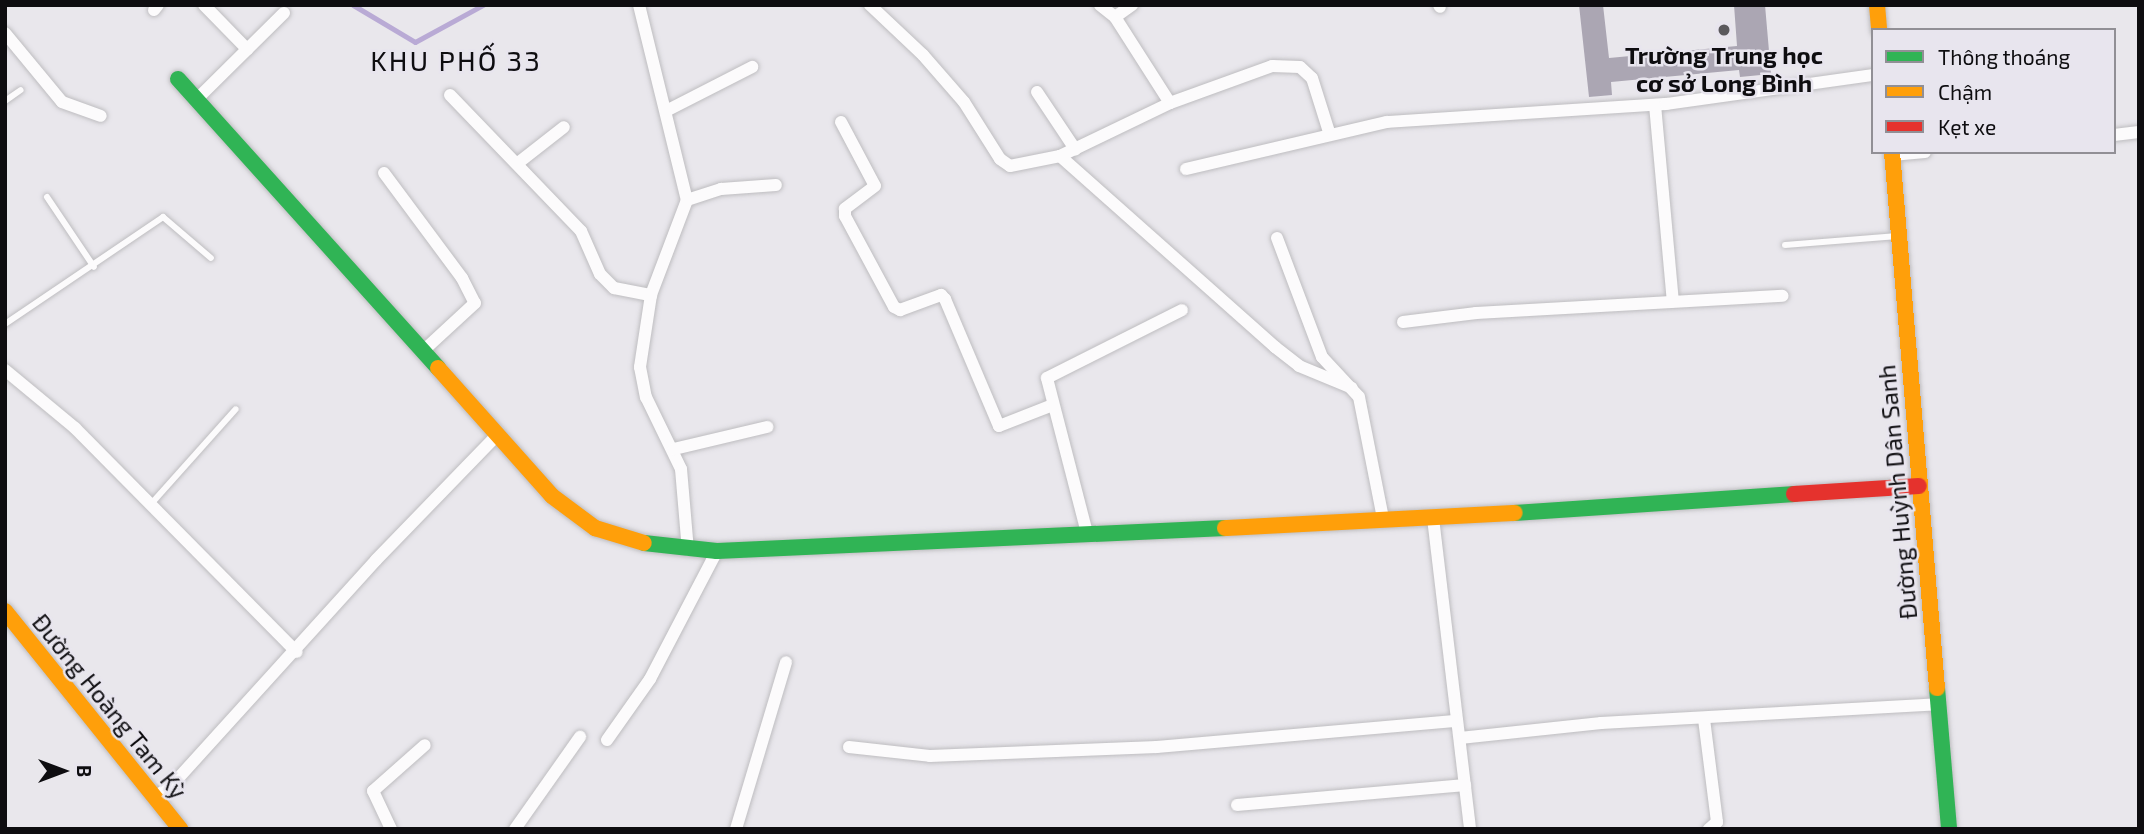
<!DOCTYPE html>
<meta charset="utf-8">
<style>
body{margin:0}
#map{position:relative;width:2144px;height:834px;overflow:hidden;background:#e9e7ec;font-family:"Exo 2",sans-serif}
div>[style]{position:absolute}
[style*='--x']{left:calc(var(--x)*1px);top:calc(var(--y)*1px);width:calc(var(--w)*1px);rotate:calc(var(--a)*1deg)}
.stream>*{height:5px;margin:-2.5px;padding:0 2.5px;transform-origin:2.5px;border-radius:2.5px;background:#b9aad5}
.building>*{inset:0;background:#aba6b3}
.roads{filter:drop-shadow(0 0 2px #bebdc0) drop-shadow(0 0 2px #bebdc0)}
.lane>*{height:6px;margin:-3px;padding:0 3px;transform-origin:3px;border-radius:3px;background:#fcfbfc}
.street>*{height:12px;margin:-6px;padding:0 6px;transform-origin:6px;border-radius:6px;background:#fcfbfc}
.fast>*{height:16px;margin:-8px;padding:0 8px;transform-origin:8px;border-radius:8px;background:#30b455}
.slow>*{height:16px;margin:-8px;padding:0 8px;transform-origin:8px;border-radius:8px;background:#ff9f0a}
.jam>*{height:16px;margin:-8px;padding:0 8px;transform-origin:8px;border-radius:8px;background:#e5322d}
.dots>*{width:19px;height:19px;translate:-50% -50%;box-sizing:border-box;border:4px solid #e8e5ee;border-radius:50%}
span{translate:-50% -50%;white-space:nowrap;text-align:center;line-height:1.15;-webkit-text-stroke:5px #e8e5ee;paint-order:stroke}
.poi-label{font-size:24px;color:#0e0d10;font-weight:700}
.street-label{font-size:24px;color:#0e0d10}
.quarter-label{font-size:28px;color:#0e0d10;letter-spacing:2px}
.frame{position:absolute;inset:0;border:7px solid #0e0d10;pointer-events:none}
.legend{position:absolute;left:1871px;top:28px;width:245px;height:126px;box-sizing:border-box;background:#e8e5ee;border:2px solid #918f95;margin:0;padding:9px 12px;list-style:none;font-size:21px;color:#0e0d10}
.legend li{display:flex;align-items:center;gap:14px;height:35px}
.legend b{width:35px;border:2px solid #918f95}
.north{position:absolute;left:28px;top:736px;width:70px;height:70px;-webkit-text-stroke:5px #e8e5ee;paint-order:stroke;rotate:90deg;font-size:19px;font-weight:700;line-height:28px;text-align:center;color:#0e0d10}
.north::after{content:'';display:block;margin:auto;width:24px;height:32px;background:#0e0d10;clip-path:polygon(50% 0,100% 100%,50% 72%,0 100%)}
</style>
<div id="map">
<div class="stream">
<div style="--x:353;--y:5;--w:72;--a:30.8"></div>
<div style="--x:415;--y:42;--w:77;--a:-28.6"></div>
</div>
<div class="building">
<div style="clip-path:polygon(1579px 5px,1603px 5px,1609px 58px,1737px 46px,1734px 5px,1765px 5px,1771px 74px,1740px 77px,1739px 70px,1611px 82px,1612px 95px,1589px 97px)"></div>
</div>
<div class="roads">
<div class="lane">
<div style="--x:5;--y:101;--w:19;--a:-35"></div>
<div style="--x:47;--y:197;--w:84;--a:56.1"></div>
<div style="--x:1785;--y:245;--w:113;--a:-4.6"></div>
<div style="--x:5;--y:324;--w:191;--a:-34.1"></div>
<div style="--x:163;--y:217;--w:63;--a:40.5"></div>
<div style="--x:151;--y:504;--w:127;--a:-48.2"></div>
</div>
<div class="street">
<div style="--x:204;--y:5;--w:62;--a:45.7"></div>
<div style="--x:639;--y:5;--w:201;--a:76.2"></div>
<div style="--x:687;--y:200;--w:102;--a:110.8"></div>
<div style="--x:651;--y:295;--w:73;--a:98.7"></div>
<div style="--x:640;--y:367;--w:31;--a:79"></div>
<div style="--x:646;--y:397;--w:80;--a:64.1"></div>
<div style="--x:681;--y:469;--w:81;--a:85.1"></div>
<div style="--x:870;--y:5;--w:73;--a:43.3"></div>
<div style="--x:923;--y:55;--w:62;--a:48.9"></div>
<div style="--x:964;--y:102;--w:67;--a:57.7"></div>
<div style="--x:1000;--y:159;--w:12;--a:35"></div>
<div style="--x:1010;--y:166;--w:51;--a:-11.3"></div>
<div style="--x:1060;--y:156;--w:122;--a:-25.7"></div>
<div style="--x:1170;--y:103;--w:109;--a:-19.9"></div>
<div style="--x:1272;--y:66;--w:28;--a:2"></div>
<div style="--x:1300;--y:67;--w:16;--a:43"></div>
<div style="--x:1312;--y:78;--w:57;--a:72.5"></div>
<div style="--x:1100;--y:5;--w:19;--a:39"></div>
<div style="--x:1115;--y:17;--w:102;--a:57.4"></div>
<div style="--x:1439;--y:5;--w:2;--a:63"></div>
<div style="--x:154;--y:10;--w:6;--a:-51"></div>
<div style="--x:1115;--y:17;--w:21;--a:-35"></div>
<div style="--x:5;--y:33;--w:89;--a:50.4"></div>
<div style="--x:62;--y:102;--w:41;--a:19.7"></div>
<div style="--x:1037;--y:92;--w:69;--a:56.3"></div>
<div style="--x:450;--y:95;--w:189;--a:46.1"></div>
<div style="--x:581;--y:231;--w:47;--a:66.2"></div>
<div style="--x:600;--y:274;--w:20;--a:45"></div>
<div style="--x:614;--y:288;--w:38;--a:11"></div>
<div style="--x:198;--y:98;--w:121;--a:-44.7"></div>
<div style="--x:1655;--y:105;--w:197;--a:84.8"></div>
<div style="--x:666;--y:111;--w:97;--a:-27.1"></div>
<div style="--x:841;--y:122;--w:72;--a:62"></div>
<div style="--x:875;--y:186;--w:38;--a:143"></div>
<div style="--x:845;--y:209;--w:7;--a:90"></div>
<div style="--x:845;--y:216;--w:103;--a:61.7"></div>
<div style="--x:894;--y:307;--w:7;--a:27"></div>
<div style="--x:900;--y:310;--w:44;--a:-20.1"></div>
<div style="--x:941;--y:295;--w:6;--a:45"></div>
<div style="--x:945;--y:299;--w:138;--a:67"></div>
<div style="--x:999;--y:426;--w:58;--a:-21.3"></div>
<div style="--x:2114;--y:135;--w:25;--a:-7"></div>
<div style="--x:1892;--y:155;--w:33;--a:-5"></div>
<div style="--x:1060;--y:156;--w:288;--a:41.6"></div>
<div style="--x:1275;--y:347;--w:31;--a:38"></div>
<div style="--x:1299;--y:366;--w:57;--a:22.5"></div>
<div style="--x:518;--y:163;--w:58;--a:-38"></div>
<div style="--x:1186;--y:169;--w:206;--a:-13.2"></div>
<div style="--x:1387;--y:122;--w:280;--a:-3.7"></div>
<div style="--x:1666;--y:104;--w:209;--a:-8"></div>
<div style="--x:384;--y:173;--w:131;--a:53.4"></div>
<div style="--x:462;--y:278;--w:28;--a:63"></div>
<div style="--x:475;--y:303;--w:71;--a:137.3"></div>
<div style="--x:687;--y:200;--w:36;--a:-18"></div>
<div style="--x:721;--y:189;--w:55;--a:-4.2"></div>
<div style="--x:1277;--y:238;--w:127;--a:69.3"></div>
<div style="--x:1322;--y:357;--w:54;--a:47.2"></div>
<div style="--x:1359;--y:397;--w:123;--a:78.8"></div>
<div style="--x:1403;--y:322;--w:74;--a:-7"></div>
<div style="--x:1476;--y:313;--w:307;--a:-3.2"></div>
<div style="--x:5;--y:370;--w:91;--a:39.6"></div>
<div style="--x:75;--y:428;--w:315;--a:45.3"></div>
<div style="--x:674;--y:449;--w:96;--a:-13.3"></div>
<div style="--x:1433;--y:518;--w:313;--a:83.2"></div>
<div style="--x:1087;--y:533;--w:160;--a:-104.5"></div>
<div style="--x:1047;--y:378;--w:151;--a:-26.7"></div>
<div style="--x:1704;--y:719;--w:104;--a:82.8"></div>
<div style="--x:1717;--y:822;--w:11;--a:139"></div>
<div style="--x:1460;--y:738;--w:142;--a:-6.1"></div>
<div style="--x:1601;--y:723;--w:337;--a:-3.2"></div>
<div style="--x:607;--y:740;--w:75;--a:-54.8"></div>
<div style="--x:650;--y:679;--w:144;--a:-62.4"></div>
<div style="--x:849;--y:747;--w:81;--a:6.3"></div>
<div style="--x:930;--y:756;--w:227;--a:-2.3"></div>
<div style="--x:1157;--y:747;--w:301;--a:-5"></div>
<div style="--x:154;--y:798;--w:24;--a:-36"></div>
<div style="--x:173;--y:784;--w:302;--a:-47.8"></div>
<div style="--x:376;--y:560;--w:173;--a:-45.9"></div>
<div style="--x:1237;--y:805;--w:229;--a:-5"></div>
<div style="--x:391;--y:829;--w:42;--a:-115.3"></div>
<div style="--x:373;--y:791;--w:69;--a:-41.5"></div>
<div style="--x:515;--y:829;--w:113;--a:-54.8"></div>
<div style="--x:736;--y:829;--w:174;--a:-73.3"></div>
</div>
<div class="fast">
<div style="--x:178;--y:79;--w:389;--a:48"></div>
<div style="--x:1515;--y:513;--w:280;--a:-3.9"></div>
<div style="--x:644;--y:543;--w:73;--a:6.3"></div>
<div style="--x:717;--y:551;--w:509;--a:-2.59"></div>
<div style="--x:1937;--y:688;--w:142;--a:85.1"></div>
</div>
<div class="slow">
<div style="--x:1877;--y:5;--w:25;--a:85"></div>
<div style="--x:1892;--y:152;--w:538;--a:85.2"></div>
<div style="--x:438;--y:368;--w:171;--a:48.3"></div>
<div style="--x:552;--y:496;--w:54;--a:36.7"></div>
<div style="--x:595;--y:528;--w:51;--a:17"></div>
<div style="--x:1225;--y:528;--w:290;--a:-3"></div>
<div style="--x:5;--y:611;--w:280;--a:51.2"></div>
</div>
<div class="jam">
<div style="--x:1794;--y:494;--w:125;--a:-3.7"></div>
</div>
</div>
<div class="dots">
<div style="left:1724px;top:30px;background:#5b595d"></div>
</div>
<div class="poi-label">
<span style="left:1724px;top:69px">Trường Trung học<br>cơ sở Long Bình</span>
</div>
<div class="street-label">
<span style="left:1897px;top:492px;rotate:-95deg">Đường Huỳnh Dân Sanh</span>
<span style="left:110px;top:706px;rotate:51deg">Đường Hoàng Tam Kỳ</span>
</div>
<div class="quarter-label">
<span style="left:456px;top:60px">KHU PHỐ 33</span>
</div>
<div class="frame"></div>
<ul class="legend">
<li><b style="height:9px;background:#30b455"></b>Thông thoáng</li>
<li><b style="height:9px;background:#ff9f0a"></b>Chậm</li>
<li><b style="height:9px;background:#e5322d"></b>Kẹt xe</li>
</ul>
<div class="north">B</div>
</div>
